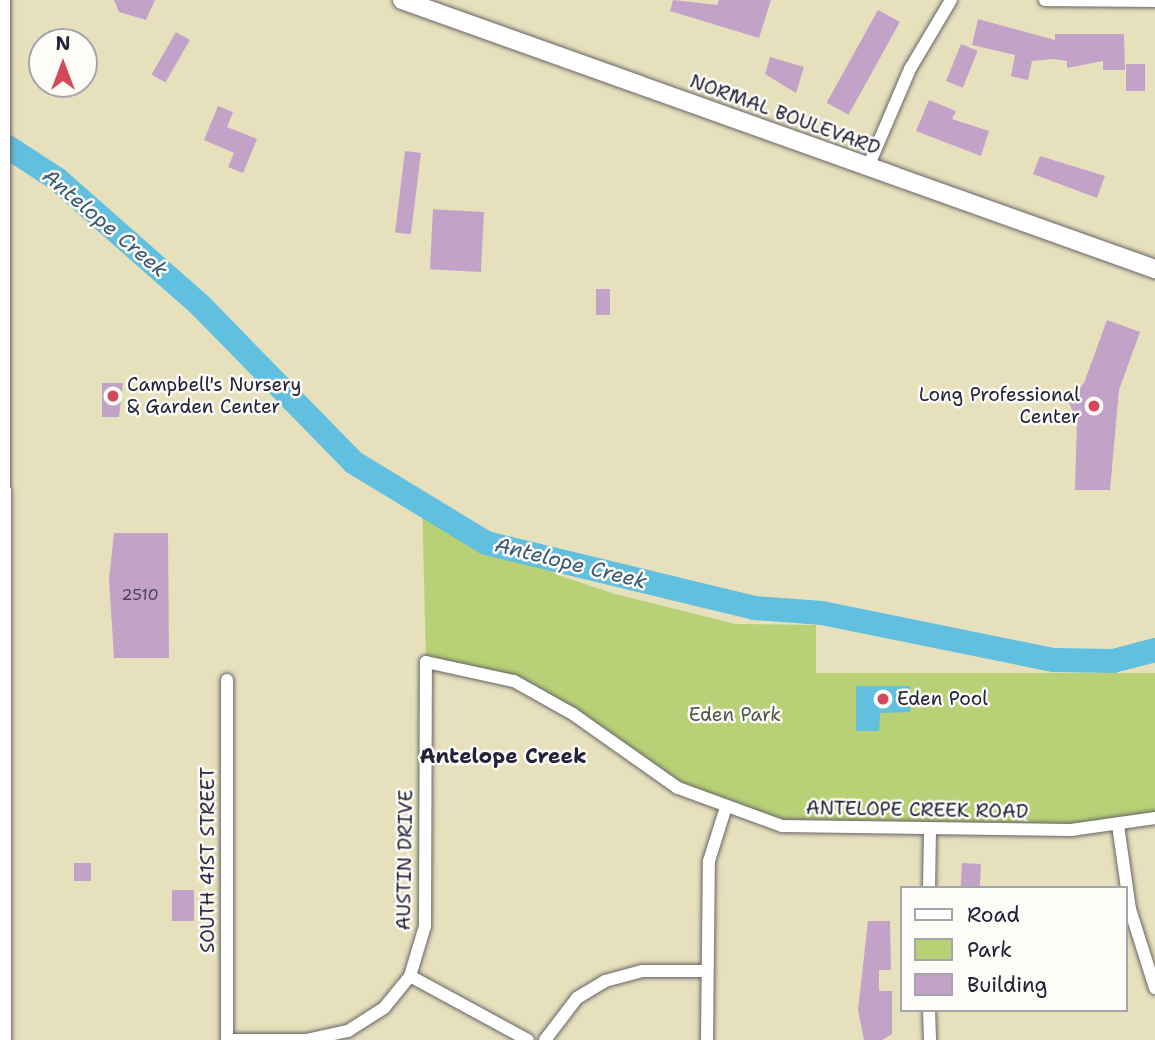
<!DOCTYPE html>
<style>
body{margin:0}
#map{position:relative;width:1155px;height:1040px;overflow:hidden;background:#e7e0bd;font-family:"Shantell Sans",sans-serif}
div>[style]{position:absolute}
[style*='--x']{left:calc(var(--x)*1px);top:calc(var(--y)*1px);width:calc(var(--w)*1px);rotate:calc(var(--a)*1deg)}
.green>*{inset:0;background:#b8d176}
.water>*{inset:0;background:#61bfdf}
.river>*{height:24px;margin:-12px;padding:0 12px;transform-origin:12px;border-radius:12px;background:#61bfdf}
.building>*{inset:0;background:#c3a2c7;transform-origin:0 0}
.roads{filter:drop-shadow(0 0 2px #676468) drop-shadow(0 0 2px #676468)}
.minor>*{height:12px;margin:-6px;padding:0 6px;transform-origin:6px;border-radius:6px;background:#fff}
.secondary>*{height:18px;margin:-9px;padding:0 9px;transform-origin:9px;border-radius:9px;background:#fff}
.dots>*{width:19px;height:19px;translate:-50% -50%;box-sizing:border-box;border:4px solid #fdfcf7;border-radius:50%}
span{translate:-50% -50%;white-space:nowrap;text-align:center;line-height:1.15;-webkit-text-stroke:5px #fdfcf7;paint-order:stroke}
.number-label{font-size:16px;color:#4a425e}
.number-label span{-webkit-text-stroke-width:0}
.street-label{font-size:19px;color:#22223b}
.poi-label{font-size:19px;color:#22223b}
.left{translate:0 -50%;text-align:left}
.right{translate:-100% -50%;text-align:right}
.park-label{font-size:19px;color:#4f574d}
.water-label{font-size:21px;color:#385974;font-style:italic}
.neighbourhood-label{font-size:21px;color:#22223b;font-weight:700}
.legend{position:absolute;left:900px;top:886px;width:228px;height:126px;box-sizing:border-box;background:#fdfcf7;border:2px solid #a5a5ac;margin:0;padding:9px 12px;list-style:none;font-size:21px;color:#22223b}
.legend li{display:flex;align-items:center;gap:14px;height:35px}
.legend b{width:35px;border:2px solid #a5a5ac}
.north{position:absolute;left:28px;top:28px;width:70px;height:70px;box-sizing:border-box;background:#fdfcf7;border:2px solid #a5a5ac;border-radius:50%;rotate:0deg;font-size:19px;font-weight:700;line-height:28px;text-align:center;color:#22223b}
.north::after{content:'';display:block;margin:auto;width:24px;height:32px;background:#d1495b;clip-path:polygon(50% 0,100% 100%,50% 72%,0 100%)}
</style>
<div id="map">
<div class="green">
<div style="clip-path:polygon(422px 497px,558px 575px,615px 594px,735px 624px,816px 625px,816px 673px,1155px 673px,1155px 818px,1118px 825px,816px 830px,713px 805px,544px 696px,426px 662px)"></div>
</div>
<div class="water">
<div style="clip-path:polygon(856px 686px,910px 686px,910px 712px,880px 713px,879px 731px,856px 731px)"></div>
</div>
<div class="river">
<div style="--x:0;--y:142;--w:68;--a:33"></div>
<div style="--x:57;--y:179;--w:191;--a:41.4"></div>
<div style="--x:200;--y:305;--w:219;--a:45.7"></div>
<div style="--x:353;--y:462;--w:156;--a:31.3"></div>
<div style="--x:486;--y:543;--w:276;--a:13.6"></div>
<div style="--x:754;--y:608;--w:68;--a:4.2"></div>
<div style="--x:822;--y:613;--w:237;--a:11.5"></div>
<div style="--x:1054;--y:660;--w:59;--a:1"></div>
<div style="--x:1113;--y:661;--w:43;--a:-14.7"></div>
</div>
<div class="building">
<div style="clip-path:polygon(114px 0,155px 0,146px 20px,119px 12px)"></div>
<div style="clip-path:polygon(673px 0,717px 5px,719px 0,771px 0,759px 38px,670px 11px)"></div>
<div style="left:878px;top:10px;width:25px;height:106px;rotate:29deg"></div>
<div style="clip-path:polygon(978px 19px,1055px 40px,1055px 34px,1124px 34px,1125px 70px,1103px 70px,1103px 61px,1067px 68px,1067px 61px,1054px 59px,1032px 61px,1028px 80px,1011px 76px,1015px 55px,972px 45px)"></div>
<div style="left:176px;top:32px;width:16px;height:49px;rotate:30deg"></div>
<div style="left:961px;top:44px;width:18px;height:40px;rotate:22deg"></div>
<div style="clip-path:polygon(770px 57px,804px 67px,796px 93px,765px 74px)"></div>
<div style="left:1126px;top:64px;width:19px;height:27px"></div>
<div style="clip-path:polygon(929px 100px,956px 111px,952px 119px,989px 131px,981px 156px,916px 131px)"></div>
<div style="clip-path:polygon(218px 106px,233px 112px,227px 127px,257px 139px,243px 173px,228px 167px,234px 153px,204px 140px)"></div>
<div style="left:405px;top:151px;width:16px;height:82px;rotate:7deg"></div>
<div style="clip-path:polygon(1040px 156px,1105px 176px,1097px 198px,1033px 174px)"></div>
<div style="left:484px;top:212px;width:60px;height:51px;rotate:93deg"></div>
<div style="left:596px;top:289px;width:14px;height:26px"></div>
<div style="clip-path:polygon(1107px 320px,1140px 332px,1119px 390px,1110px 490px,1075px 490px,1077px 420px,1068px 401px,1084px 383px)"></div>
<div style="clip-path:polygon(102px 383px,123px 383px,119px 417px,102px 417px)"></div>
<div style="clip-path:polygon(114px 533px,168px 533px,169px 658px,114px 658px,109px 579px)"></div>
<div style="left:91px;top:863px;width:18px;height:17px;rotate:90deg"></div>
<div style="left:962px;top:863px;width:19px;height:25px;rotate:3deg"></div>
<div style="left:172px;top:890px;width:22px;height:31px"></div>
<div style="clip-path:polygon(868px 921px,890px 921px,891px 970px,879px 970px,879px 991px,892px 991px,892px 1034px,882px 1040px,864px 1040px,858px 1010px)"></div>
</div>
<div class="roads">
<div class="minor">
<div style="--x:1045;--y:0;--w:110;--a:0.5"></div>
<div style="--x:868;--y:167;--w:107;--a:-66.8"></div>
<div style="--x:910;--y:69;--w:80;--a:-59.3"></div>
<div style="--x:227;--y:680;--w:360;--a:90"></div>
<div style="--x:1118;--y:825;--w:85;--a:81.9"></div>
<div style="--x:1130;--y:909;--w:83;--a:72.4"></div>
<div style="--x:929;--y:888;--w:57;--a:-89"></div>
<div style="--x:410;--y:976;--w:134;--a:28.5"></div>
<div style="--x:929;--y:1010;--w:30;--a:88"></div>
<div style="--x:227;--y:1040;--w:79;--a:0"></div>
<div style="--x:306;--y:1040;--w:43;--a:-12.1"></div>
<div style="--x:348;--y:1031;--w:43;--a:-32.6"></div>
<div style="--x:384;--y:1008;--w:41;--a:-50.9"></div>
<div style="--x:410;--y:976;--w:52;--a:-73.3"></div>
<div style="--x:425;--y:926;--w:264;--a:-89.8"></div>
<div style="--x:426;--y:662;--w:90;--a:12.2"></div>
<div style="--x:514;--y:681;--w:68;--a:29.2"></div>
<div style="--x:573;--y:714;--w:128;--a:35.2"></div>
<div style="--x:678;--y:788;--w:111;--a:20.1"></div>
<div style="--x:782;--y:826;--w:289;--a:0.8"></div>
<div style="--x:1071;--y:830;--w:85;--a:-8.1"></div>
<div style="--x:545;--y:1040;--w:53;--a:-52.7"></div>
<div style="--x:577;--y:998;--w:33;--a:-31"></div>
<div style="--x:605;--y:981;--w:38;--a:-15"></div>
<div style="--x:642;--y:971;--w:65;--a:0"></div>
<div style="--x:707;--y:1040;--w:179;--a:-89.4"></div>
<div style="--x:709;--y:861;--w:53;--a:-72.6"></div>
</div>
<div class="secondary">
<div style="--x:1;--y:0;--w:1040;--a:89.94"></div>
<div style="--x:402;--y:0;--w:800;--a:19.66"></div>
</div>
</div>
<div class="dots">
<div style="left:113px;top:396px;background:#d1495b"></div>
<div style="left:1094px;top:406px;background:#d1495b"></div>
<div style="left:883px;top:699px;background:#d1495b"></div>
</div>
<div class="number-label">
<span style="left:140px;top:595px">2510</span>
</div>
<div class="street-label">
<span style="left:785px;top:115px;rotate:20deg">NORMAL BOULEVARD</span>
<span style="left:917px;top:810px;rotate:1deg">ANTELOPE CREEK ROAD</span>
<span style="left:208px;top:860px;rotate:-90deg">SOUTH 41ST STREET</span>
<span style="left:405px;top:860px;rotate:-89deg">AUSTIN DRIVE</span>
</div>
<div class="poi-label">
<span class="left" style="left:127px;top:396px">Campbell's Nursery<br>&amp; Garden Center</span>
<span class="right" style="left:1080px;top:406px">Long Professional<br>Center</span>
<span class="left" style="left:897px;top:699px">Eden Pool</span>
</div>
<div class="park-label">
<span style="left:735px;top:715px">Eden Park</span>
</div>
<div class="water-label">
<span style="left:105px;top:223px;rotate:40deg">Antelope Creek</span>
<span style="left:571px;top:563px;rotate:14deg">Antelope Creek</span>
</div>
<div class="neighbourhood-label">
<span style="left:503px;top:756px">Antelope Creek</span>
</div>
<ul class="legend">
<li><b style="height:9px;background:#fff"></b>Road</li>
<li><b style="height:19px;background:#b8d176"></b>Park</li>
<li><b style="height:19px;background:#c3a2c7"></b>Building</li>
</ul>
<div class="north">N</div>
</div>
